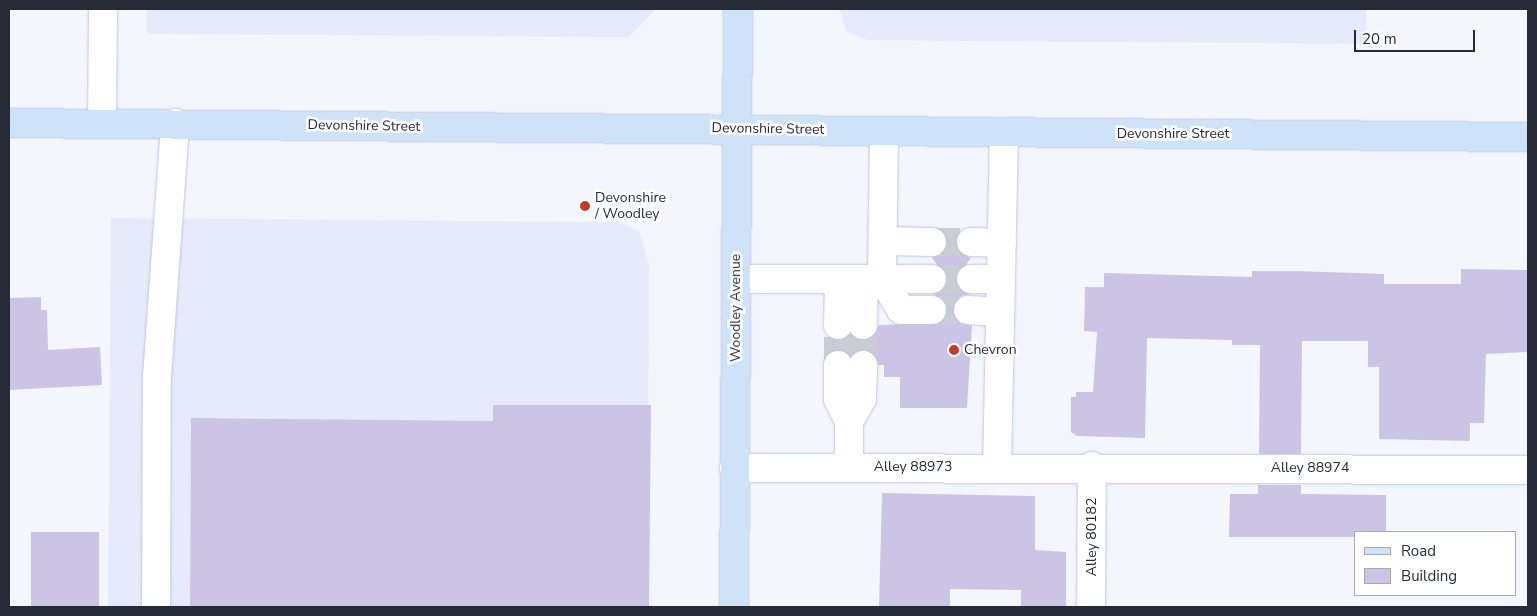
<!DOCTYPE html>
<style>
body{margin:0}
#map{position:relative;width:1537px;height:616px;overflow:hidden;background:#f4f6fd;font-family:"Nunito Sans",sans-serif}
div>[style]{position:absolute}
[style*='--x']{left:calc(var(--x)*1px);top:calc(var(--y)*1px);width:calc(var(--w)*1px);rotate:calc(var(--a)*1deg)}
.built>*{inset:0;background:#e6eafa}
.building>*{inset:0;background:#ccc4e4;transform-origin:0 0}
.minor-tunnel>*{height:28px;margin-top:-14px;transform-origin:0;background:repeating-linear-gradient(90deg,#cbcdd5 0 28px,transparent 0 42px)}
.roads{filter:drop-shadow(0 0 1px #bcc5e4) drop-shadow(0 0 1px #bcc5e4)}
.minor>*{height:28px;margin:-14px;padding:0 14px;transform-origin:14px;border-radius:14px;background:#fff}
.major>*{height:28px;margin:-14px;padding:0 14px;transform-origin:14px;border-radius:14px;background:#cee3f8}
.dots>*{width:14px;height:14px;translate:-50% -50%;box-sizing:border-box;border:2px solid #fff;border-radius:50%}
span{translate:-50% -50%;white-space:nowrap;text-align:center;line-height:1.15;-webkit-text-stroke:5px #fff;paint-order:stroke}
.street-label{font-size:14px;color:#262a35}
.poi-label{font-size:14px;color:#262a35}
.left{translate:0 -50%;text-align:left}
.frame{position:absolute;inset:0;border:10px solid #262a35;pointer-events:none}
.legend{position:absolute;left:1354px;top:531px;width:162px;height:65px;box-sizing:border-box;background:#fff;border:1px solid #a8aaae;margin:0;padding:6px 9px;list-style:none;font-size:15px;color:#262a35}
.legend li{display:flex;align-items:center;gap:10px;height:25px}
.legend b{width:25px;border:1px solid #a8aaae}
.scale{position:absolute;left:1354px;top:30px;width:121px;height:22px;box-sizing:border-box;border:2px solid #262a35;border-top:0;padding-left:6px;font-size:15px;line-height:18px;white-space:nowrap;color:#262a35;-webkit-text-stroke:4px #fff;paint-order:stroke}
</style>
<div id="map">
<div class="built">
<div style="clip-path:polygon(147px 9px,656px 9px,629px 37px,147px 34px)"></div>
<div style="clip-path:polygon(839px 9px,1366px 9px,1366px 44px,868px 40px,847px 32px)"></div>
<div style="clip-path:polygon(111px 218px,619px 222px,639px 231px,649px 264px,647px 607px,108px 607px)"></div>
</div>
<div class="building">
<div style="clip-path:polygon(943px 231px,960px 231px,957px 249px,971px 258px,955px 279px,958px 287px,970px 294px,961px 296px,952px 310px,959px 323px,972px 326px,967px 408px,900px 408px,900px 377px,884px 377px,884px 365px,878px 365px,871px 352px,863px 349px,850px 356px,833px 351px,833px 339px,851px 334px,862px 341px,870px 339px,879px 325px,940px 323px,948px 310px,945px 302px,933px 294px,945px 287px,948px 279px,932px 258px,946px 250px)"></div>
<div style="clip-path:polygon(1461px 269px,1528px 270px,1528px 352px,1486px 354px,1484px 423px,1470px 423px,1470px 441px,1379px 439px,1379px 367px,1368px 367px,1368px 341px,1302px 341px,1301px 454px,1259px 454px,1260px 345px,1232px 345px,1232px 340px,1147px 338px,1145px 438px,1077px 436px,1071px 432px,1071px 397px,1076px 397px,1076px 392px,1093px 392px,1097px 332px,1084px 331px,1085px 287px,1104px 287px,1104px 273px,1252px 277px,1252px 271px,1295px 271px,1384px 274px,1384px 284px,1461px 284px)"></div>
<div style="clip-path:polygon(41px 297px,41px 310px,47px 310px,48px 350px,100px 347px,102px 385px,9px 390px,9px 298px)"></div>
<div style="clip-path:polygon(493px 405px,651px 405px,649px 607px,190px 607px,191px 418px,493px 421px)"></div>
<div style="clip-path:polygon(1258px 485px,1301px 485px,1301px 494px,1386px 495px,1386px 532px,1356px 532px,1356px 537px,1229px 537px,1230px 494px,1258px 494px)"></div>
<div style="clip-path:polygon(882px 493px,1035px 496px,1035px 550px,1066px 552px,1066px 607px,1021px 607px,1021px 590px,950px 589px,950px 607px,879px 607px)"></div>
<div style="left:31px;top:532px;width:68px;height:75px"></div>
</div>
<div class="minor-tunnel">
<div style="--x:932;--y:242;--w:39;--a:0"></div>
<div style="--x:932;--y:279;--w:39;--a:0"></div>
<div style="--x:932;--y:310;--w:36;--a:0"></div>
<div style="--x:838;--y:365;--w:40;--a:-90"></div>
<div style="--x:863;--y:365;--w:40;--a:-90"></div>
</div>
<div class="roads">
<div class="minor">
<div style="--x:102;--y:123;--w:114;--a:-89.5"></div>
<div style="--x:883;--y:241;--w:49;--a:1.2"></div>
<div style="--x:971;--y:242;--w:31;--a:2"></div>
<div style="--x:736;--y:279;--w:146;--a:0"></div>
<div style="--x:882;--y:279;--w:148;--a:-89.2"></div>
<div style="--x:882;--y:279;--w:36;--a:58"></div>
<div style="--x:901;--y:310;--w:31;--a:0"></div>
<div style="--x:882;--y:279;--w:50;--a:0"></div>
<div style="--x:971;--y:279;--w:30;--a:0"></div>
<div style="--x:968;--y:310;--w:32;--a:4"></div>
<div style="--x:838;--y:325;--w:46;--a:-88.8"></div>
<div style="--x:863;--y:325;--w:46;--a:-88.8"></div>
<div style="--x:838;--y:365;--w:34;--a:90"></div>
<div style="--x:838;--y:399;--w:25;--a:64"></div>
<div style="--x:849;--y:422;--w:46;--a:90"></div>
<div style="--x:849;--y:422;--w:26;--a:-61"></div>
<div style="--x:862;--y:399;--w:34;--a:-88"></div>
<div style="--x:997;--y:467;--w:335;--a:-88.8"></div>
<div style="--x:734;--y:468;--w:794;--a:0.14"></div>
<div style="--x:156;--y:607;--w:230;--a:-89.8"></div>
<div style="--x:157;--y:377;--w:255;--a:-85.9"></div>
<div style="--x:1091;--y:607;--w:141;--a:-89.6"></div>
</div>
<div class="major">
<div style="--x:9;--y:123;--w:1519;--a:0.53"></div>
<div style="--x:734;--y:607;--w:598;--a:-89.62"></div>
</div>
</div>
<div class="dots">
<div style="left:585px;top:206px;background:#c63a29"></div>
<div style="left:954px;top:350px;background:#c63a29"></div>
</div>
<div class="street-label">
<span style="left:364px;top:126px;rotate:1deg">Devonshire Street</span>
<span style="left:768px;top:129px;rotate:1deg">Devonshire Street</span>
<span style="left:1173px;top:134px">Devonshire Street</span>
<span style="left:736px;top:308px;rotate:-90deg">Woodley Avenue</span>
<span style="left:913px;top:467px">Alley 88973</span>
<span style="left:1310px;top:468px">Alley 88974</span>
<span style="left:1092px;top:537px;rotate:-90deg">Alley 80182</span>
</div>
<div class="poi-label">
<span class="left" style="left:595px;top:206px">Devonshire<br>/ Woodley</span>
<span class="left" style="left:964px;top:350px">Chevron</span>
</div>
<div class="frame"></div>
<ul class="legend">
<li><b style="height:6px;background:#cee3f8"></b>Road</li>
<li><b style="height:14px;background:#ccc4e4"></b>Building</li>
</ul>
<div class="scale">20 m</div>
</div>
